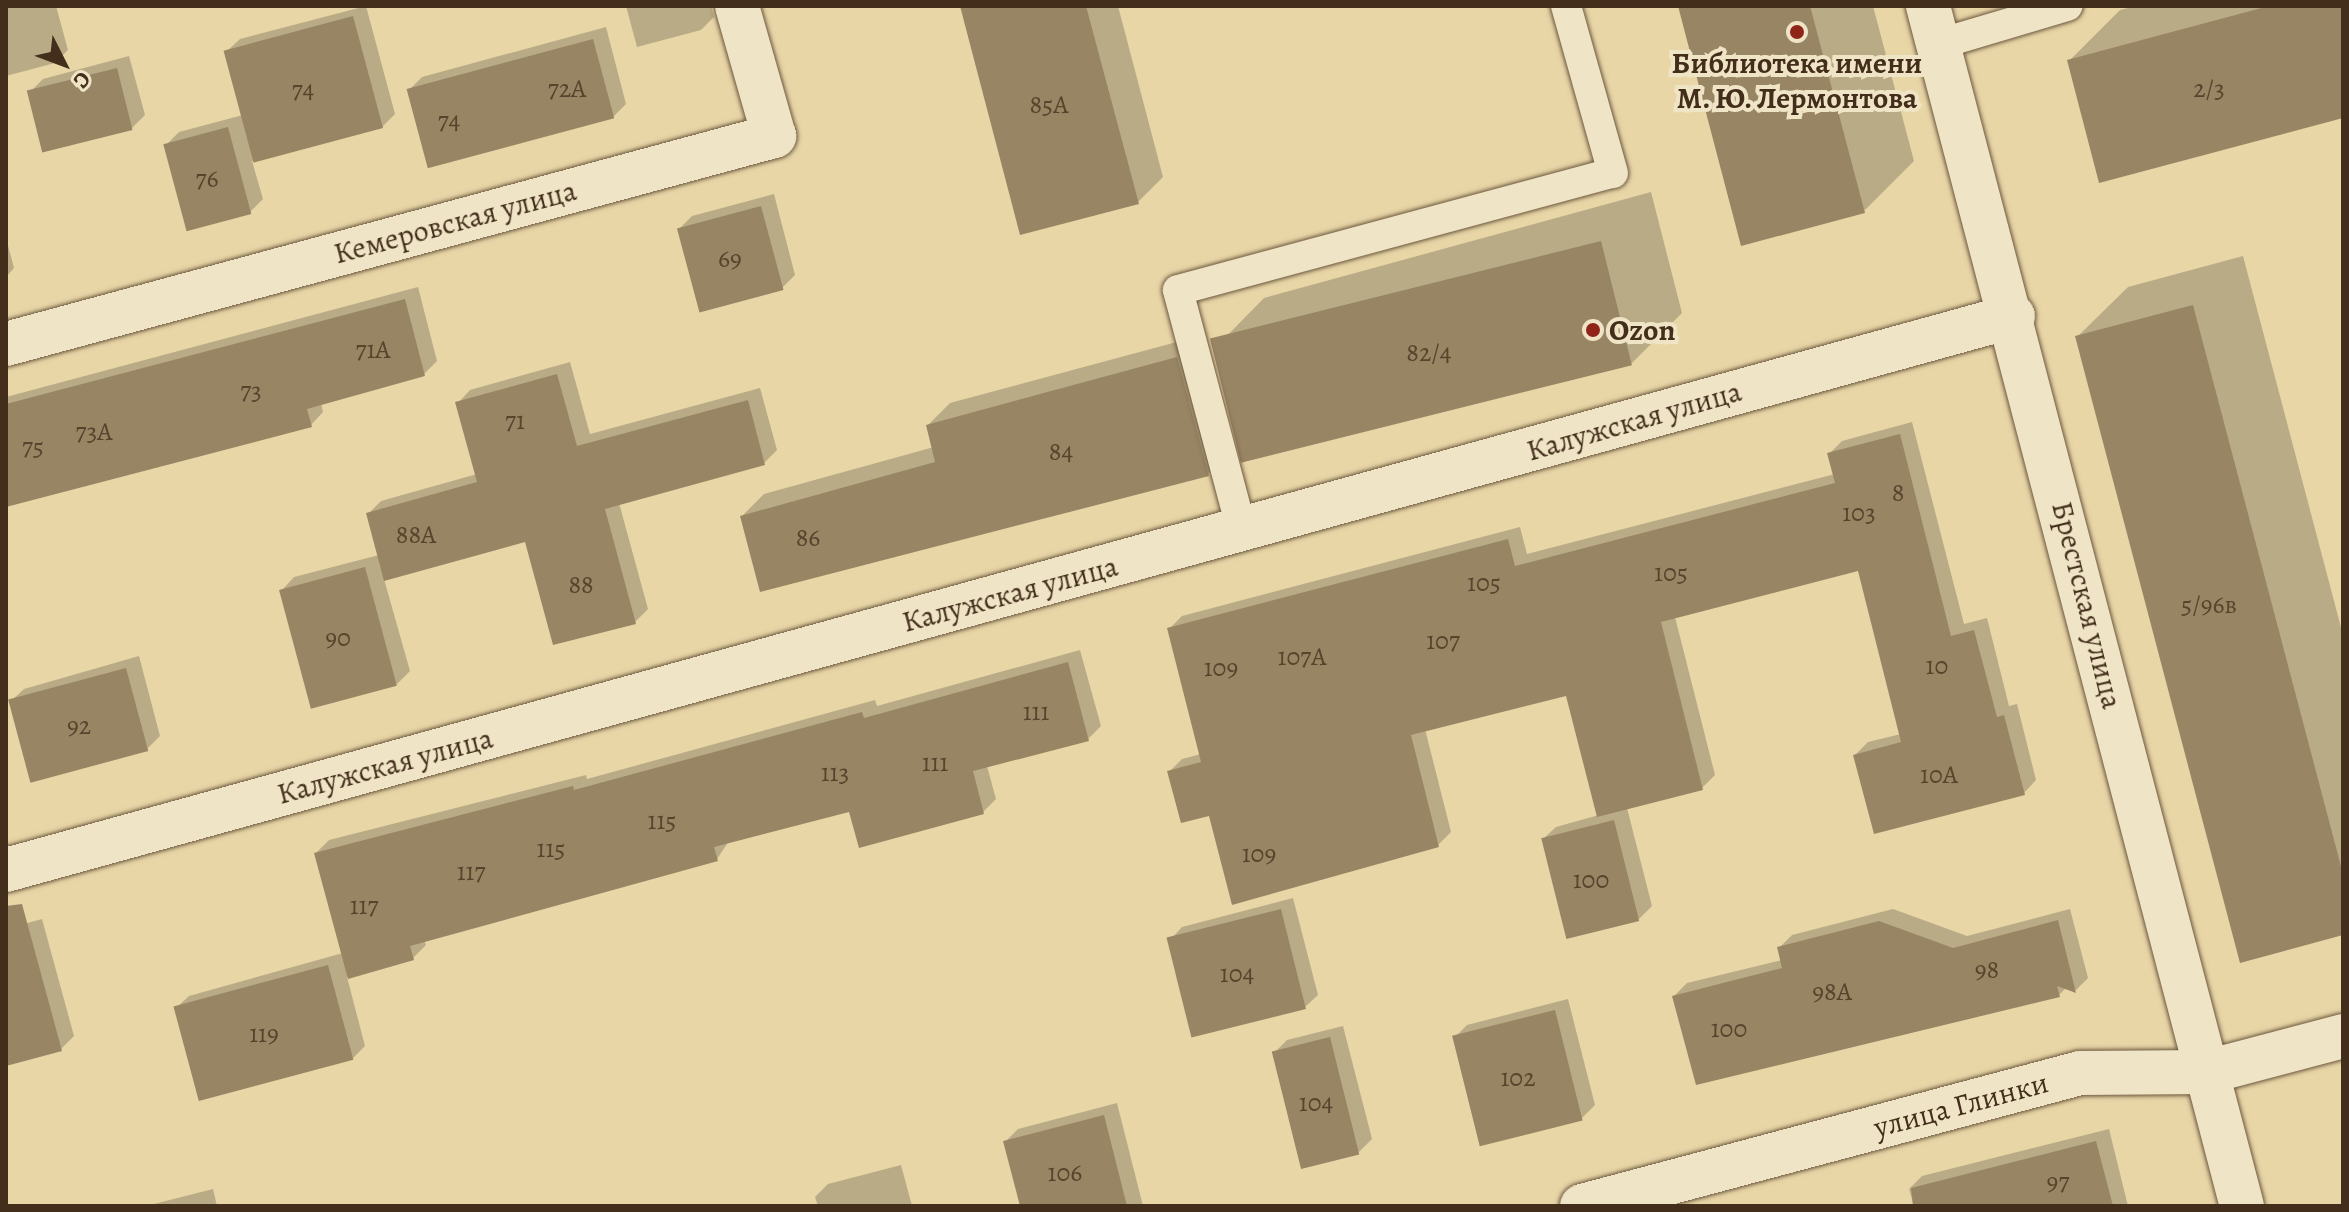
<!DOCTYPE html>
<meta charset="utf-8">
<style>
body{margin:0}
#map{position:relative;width:2349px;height:1212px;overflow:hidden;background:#e8d6a7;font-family:Alegreya,serif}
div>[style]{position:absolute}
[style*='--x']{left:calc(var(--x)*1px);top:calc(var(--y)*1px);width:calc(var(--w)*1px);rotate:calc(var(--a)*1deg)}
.shadow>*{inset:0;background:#0003}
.building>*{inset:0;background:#988564;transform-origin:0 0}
.roads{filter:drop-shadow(0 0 2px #6c583e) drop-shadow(0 0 2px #6c583e)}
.lane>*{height:30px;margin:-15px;padding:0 15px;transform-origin:15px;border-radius:15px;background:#f0e4c6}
.street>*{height:44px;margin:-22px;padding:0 22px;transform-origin:22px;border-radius:22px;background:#f0e4c6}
.secondary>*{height:44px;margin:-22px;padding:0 22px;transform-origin:22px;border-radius:22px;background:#f0e4c6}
.dots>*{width:22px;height:22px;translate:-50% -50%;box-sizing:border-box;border:4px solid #f0e4c6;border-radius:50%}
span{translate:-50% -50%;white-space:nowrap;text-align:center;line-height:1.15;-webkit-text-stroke:8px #f0e4c6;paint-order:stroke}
.number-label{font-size:26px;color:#58442d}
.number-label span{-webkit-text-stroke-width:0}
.poi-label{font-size:30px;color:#422e1b;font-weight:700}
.left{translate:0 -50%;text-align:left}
.street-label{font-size:30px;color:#422e1b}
.frame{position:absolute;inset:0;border:8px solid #422e1b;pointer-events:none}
.north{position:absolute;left:24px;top:24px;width:80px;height:80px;-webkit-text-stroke:6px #f0e4c6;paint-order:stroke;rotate:132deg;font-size:22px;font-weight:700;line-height:32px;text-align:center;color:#422e1b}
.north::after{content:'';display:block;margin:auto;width:28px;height:36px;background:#422e1b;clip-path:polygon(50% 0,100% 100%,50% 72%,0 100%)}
</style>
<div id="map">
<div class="shadow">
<div style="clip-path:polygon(6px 6px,56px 6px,68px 50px,55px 63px,6px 76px)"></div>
<div style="clip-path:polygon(366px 6px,395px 114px,382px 127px,252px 161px,263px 199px,250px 212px,166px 145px,179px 132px,243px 115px,227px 51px,240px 39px)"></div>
<div style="clip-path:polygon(626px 6px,711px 6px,714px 17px,701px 30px,637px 47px)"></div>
<div style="clip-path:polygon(962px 6px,1118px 6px,1163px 177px,1138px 202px)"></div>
<div style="clip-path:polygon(1680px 6px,1873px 6px,1914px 161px,1864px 211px)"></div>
<div style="clip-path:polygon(2136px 6px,2343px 6px,2343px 116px,2069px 61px,2120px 10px)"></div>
<div style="clip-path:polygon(606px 27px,626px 104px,613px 117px,409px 90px,422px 77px)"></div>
<div style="clip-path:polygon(129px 56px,145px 115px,132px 128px,30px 92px,43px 79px)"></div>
<div style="clip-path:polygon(1651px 192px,1682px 313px,1632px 363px,1214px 349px,1264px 298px)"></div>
<div style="clip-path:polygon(774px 194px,795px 275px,782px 288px,679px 229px,692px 216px)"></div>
<div style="clip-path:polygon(6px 238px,14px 268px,6px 277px)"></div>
<div style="clip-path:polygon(2243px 256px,2343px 635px,2343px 933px,2077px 337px,2128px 287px)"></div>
<div style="clip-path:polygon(418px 287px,437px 361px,424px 374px,321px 403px,323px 412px,311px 425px,6px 505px,6px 397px)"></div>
<div style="clip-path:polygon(1199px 336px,1230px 452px,1208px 474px,742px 516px,764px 494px,934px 447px,928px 425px,950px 403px)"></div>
<div style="clip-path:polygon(570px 362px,590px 434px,760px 388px,777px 450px,764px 463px,619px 503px,648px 609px,635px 622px,526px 539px,384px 579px,410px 671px,397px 684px,282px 590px,294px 577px,379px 555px,368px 514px,381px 501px,477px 474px,458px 403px,470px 390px)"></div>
<div style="clip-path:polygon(1912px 422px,1964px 624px,1987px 618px,2009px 706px,2017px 704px,2036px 780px,2024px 793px,1855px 755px,1868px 742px,1901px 734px,1859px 569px,1675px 617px,1715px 775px,1702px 788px,1627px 808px,1652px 906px,1639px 919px,1543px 839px,1556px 827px,1599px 815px,1568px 693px,1425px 729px,1451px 832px,1438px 845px,1210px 814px,1169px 772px,1182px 759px,1201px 754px,1169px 629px,1182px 616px,1520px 527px,1527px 554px,1835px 474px,1829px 454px,1842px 441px)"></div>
<div style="clip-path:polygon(1080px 650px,1101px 726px,1088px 739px,987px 766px,996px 799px,983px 812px,850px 809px,729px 841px,717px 859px,424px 940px,426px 945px,413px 958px,347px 977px,365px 1046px,352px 1059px,176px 1008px,189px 996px,343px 953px,316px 853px,329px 840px,586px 775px,587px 779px,875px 700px,877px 706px)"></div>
<div style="clip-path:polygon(139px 656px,160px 736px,147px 749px,11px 701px,24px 689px)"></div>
<div style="clip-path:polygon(1293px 898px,1318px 995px,1305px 1007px,1170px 940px,1182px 927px)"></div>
<div style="clip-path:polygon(1893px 909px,1967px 936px,2070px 909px,2088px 978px,2076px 990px,2067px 987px,2059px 995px,1674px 996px,1687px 983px,1782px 960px,1779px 948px,1792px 935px)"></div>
<div style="clip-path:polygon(42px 919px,74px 1036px,61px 1049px,6px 1064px,6px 929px)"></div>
<div style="clip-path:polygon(1568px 999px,1595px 1105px,1582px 1118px,1454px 1038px,1467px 1025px)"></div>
<div style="clip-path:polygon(1343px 1026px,1372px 1139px,1359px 1152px,1274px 1053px,1287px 1040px)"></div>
<div style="clip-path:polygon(1117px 1103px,1143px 1206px,1022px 1206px,1005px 1142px,1018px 1129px)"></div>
<div style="clip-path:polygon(2109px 1129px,2128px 1206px,1914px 1206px,1909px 1189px,1922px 1176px)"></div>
<div style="clip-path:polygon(901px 1165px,912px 1206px,818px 1206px,815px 1197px,828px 1184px)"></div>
<div style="clip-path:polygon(213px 1189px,217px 1206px,146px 1206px)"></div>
</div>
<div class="building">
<div style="clip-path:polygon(960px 6px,1086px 6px,1139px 204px,1020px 235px)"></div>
<div style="clip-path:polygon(1678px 6px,1810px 6px,1865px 213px,1741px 246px)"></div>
<div style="clip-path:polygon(2269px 6px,2343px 6px,2343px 118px,2099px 183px,2067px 60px)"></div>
<div style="left:353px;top:16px;width:116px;height:134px;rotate:75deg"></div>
<div style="left:593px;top:39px;width:82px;height:193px;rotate:75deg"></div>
<div style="left:117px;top:68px;width:64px;height:93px;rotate:76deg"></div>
<div style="left:228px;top:127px;width:90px;height:67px;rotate:75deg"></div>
<div style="left:761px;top:206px;width:87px;height:87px;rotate:75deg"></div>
<div style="left:1601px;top:241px;width:128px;height:403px;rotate:76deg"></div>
<div style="clip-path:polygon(405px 299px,425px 376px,307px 409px,312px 427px,6px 507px,6px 404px)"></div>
<div style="clip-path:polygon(2193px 305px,2343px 874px,2343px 935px,2240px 963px,2075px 336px)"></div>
<div style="clip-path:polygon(1177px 357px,1209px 476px,760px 592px,740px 516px,935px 462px,926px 425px)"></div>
<div style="clip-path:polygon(557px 374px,577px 446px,748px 400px,765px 465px,605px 509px,636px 624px,553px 645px,525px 542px,384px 581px,366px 513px,477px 482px,455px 402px)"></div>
<div style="clip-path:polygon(1900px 434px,1951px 636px,1974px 630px,1997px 717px,2004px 715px,2025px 795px,1874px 834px,1853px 755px,1901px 742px,1858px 571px,1661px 622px,1703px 790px,1597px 817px,1566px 696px,1411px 735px,1439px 847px,1232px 905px,1209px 816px,1181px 823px,1167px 771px,1201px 762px,1167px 628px,1508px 539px,1515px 566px,1835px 483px,1827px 453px)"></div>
<div style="left:365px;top:567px;width:123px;height:89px;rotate:75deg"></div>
<div style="clip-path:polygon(1068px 662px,1089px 741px,973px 771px,984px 814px,859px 848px,849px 812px,714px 847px,718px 861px,410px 946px,414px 960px,348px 979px,314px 853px,573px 786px,574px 790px,862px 712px,864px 718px)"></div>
<div style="left:126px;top:668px;width:86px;height:122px;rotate:75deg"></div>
<div style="left:1614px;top:820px;width:104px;height:75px;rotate:76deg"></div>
<div style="clip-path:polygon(22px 904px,62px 1051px,6px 1066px,6px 906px)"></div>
<div style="left:1281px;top:909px;width:103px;height:118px;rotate:76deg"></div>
<div style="clip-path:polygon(2058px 920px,2076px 993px,2057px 986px,2060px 997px,1696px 1085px,1672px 996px,1782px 968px,1777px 947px,1879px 921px,1953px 948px)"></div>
<div style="left:328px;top:965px;width:98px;height:160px;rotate:75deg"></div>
<div style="left:1555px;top:1010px;width:114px;height:106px;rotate:76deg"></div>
<div style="left:1330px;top:1037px;width:121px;height:60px;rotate:76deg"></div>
<div style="clip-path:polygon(1104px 1115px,1127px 1206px,1020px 1206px,1003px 1141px)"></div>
<div style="clip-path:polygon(2096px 1141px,2113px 1206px,1913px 1206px,1911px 1188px)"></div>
</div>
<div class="roads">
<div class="lane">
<div style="--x:1939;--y:44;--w:134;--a:-16.5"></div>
<div style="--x:1242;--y:531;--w:249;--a:-104.9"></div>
<div style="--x:1178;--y:290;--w:450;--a:-15.1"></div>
<div style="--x:1613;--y:173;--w:173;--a:-105.7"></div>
</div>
<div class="street">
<div style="--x:1928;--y:6;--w:1240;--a:75.34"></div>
<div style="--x:6;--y:344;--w:796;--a:-15.15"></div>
<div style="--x:774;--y:136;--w:135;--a:-105.9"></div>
<div style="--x:6;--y:870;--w:2082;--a:-15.43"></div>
</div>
<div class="secondary">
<div style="--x:1582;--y:1206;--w:515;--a:-14.95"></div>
<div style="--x:2080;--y:1073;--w:127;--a:-0.5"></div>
<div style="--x:2207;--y:1072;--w:141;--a:-14.8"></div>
</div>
</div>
<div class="dots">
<div style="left:1797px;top:32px;background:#8f2418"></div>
<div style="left:1593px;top:330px;background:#8f2418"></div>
</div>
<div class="number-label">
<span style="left:567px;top:89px">72А</span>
<span style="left:2209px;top:89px">2/3</span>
<span style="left:303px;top:90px">74</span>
<span style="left:1049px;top:105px">85А</span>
<span style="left:449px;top:121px">74</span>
<span style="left:207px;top:179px">76</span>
<span style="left:730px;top:259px">69</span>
<span style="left:373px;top:350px">71А</span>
<span style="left:1429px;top:353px">82/4</span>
<span style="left:251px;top:391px">73</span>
<span style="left:515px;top:421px">71</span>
<span style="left:94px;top:432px">73А</span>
<span style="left:33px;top:447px">75</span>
<span style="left:1061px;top:452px">84</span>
<span style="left:1898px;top:493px">8</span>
<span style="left:1859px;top:513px">103</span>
<span style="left:416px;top:535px">88А</span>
<span style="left:808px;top:538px">86</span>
<span style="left:1671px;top:573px">105</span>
<span style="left:1484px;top:583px">105</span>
<span style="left:581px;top:585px">88</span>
<span style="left:2209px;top:605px">5/96в</span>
<span style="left:338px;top:638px">90</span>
<span style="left:1443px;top:641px">107</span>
<span style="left:1302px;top:657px">107А</span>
<span style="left:1937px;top:666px">10</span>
<span style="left:1221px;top:668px">109</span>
<span style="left:1036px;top:712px">111</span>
<span style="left:79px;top:726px">92</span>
<span style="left:935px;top:763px">111</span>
<span style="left:835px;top:773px">113</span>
<span style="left:1939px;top:775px">10А</span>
<span style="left:662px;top:821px">115</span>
<span style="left:551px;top:849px">115</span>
<span style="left:1259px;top:854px">109</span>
<span style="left:471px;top:872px">117</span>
<span style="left:1591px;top:880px">100</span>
<span style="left:364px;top:906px">117</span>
<span style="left:1987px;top:970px">98</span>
<span style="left:1237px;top:974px">104</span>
<span style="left:1832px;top:992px">98А</span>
<span style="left:1729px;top:1029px">100</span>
<span style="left:264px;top:1034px">119</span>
<span style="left:1518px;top:1078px">102</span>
<span style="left:1316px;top:1103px">104</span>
<span style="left:1065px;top:1173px">106</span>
<span style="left:2058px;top:1182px">97</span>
</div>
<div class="poi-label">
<span style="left:1797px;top:80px">Библиотека имени<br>М. Ю. Лермонтова</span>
<span class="left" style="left:1609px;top:330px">Ozon</span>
</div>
<div class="street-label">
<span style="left:455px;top:222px;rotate:-15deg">Кемеровская улица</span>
<span style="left:1634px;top:421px;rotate:-16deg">Калужская улица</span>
<span style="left:1010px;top:594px;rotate:-15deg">Калужская улица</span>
<span style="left:2087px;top:605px;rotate:76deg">Брестская улица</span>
<span style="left:385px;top:766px;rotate:-15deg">Калужская улица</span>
<span style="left:1961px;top:1105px;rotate:-15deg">улица Глинки</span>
</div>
<div class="frame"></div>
<div class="north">С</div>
</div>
